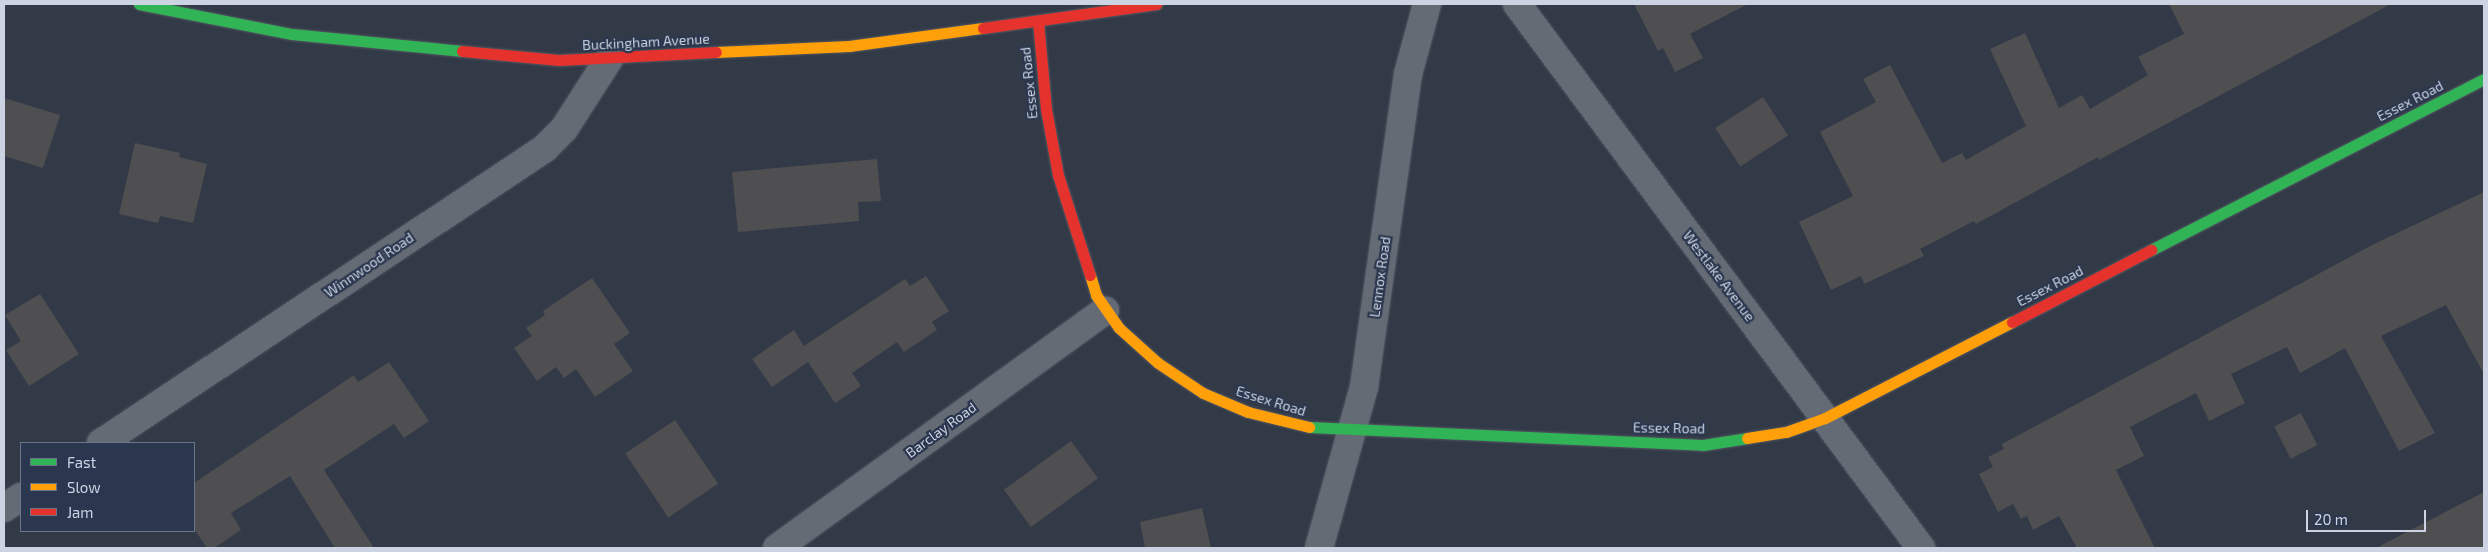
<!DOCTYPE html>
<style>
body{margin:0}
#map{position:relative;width:2488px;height:552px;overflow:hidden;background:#333a47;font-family:"Exo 2",sans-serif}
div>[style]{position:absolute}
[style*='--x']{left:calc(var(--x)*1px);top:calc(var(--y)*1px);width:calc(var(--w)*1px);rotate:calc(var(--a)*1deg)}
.building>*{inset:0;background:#4f4e50;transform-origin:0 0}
.roads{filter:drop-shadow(0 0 1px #525863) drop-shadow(0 0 1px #525863)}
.street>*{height:28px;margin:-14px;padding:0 14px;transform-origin:14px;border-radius:14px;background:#656b75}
.fast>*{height:11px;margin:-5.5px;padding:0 5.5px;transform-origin:5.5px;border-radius:5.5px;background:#30b455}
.slow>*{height:11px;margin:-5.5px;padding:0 5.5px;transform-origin:5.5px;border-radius:5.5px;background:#ff9f0a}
.jam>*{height:11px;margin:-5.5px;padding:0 5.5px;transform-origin:5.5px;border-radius:5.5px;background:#e5322d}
span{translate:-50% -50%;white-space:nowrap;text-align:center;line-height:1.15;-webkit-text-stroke:4.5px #2b374f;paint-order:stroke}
.street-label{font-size:14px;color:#ccd4e3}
.frame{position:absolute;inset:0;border:5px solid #ccd4e3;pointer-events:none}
.legend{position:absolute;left:20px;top:442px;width:175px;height:90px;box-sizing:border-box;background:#2b374f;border:1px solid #6b768a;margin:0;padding:6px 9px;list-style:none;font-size:15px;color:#ccd4e3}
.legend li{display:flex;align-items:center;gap:10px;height:25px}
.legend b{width:25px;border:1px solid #6b768a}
.scale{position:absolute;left:2306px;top:510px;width:120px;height:22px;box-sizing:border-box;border:2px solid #ccd4e3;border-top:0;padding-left:6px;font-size:15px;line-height:18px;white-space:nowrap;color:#ccd4e3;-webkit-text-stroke:4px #2b374f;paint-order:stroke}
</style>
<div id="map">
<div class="building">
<div style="clip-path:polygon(1634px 4px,1748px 4px,1690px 34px,1703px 58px,1675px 72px,1663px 48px,1658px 51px)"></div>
<div style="clip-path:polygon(2169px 4px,2391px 4px,2099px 160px,2098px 157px,1976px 224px,1974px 221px,1920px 249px,1924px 256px,1864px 284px,1861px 276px,1831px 290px,1799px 222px,1853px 196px,1820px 132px,1876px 102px,1863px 79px,1890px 65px,1942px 163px,1962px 153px,1966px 160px,2026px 126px,1990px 49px,2025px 33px,2059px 108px,2082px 95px,2090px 109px,2148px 75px,2138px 57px,2184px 34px)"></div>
<div style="left:1763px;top:97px;width:46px;height:57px;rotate:57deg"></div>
<div style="clip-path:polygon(4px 98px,60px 115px,43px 168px,4px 156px)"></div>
<div style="clip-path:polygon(135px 143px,180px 153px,179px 157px,207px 164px,193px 223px,160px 216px,158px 223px,119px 214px)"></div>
<div style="clip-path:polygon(877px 159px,881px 201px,858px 202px,859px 221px,738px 232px,732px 172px)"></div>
<div style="clip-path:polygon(2484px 192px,2484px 374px,2446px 305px,2381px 336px,2435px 433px,2399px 451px,2345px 348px,2300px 373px,2287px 347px,2231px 374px,2245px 403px,2209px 421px,2196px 393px,2130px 427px,2144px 456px,2116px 470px,2155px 548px,2077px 548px,2059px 516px,2033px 530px,2027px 516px,2021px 519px,2013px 504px,1998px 512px,1979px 474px,1993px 467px,1988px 457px,2004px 449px,2002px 444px,2376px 243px)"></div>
<div style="clip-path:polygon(926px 276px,949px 311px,932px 322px,937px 330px,904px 352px,897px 342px,852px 373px,861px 386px,835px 403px,808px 362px,772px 387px,752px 359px,794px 330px,804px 346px,905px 279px,910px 286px)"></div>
<div style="clip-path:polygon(592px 278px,630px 333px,614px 344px,633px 371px,595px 397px,576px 369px,564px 378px,556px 367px,537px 381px,514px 348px,532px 336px,526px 328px,545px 315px,543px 311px)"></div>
<div style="clip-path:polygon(40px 294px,79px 354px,29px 386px,6px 350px,21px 341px,5px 315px)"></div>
<div style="clip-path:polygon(389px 362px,429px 421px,404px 438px,394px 424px,324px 470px,374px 548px,335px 548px,290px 476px,231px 513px,241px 530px,214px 548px,207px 548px,194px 529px,194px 483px,354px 375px,358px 382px)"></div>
<div style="left:2301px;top:413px;width:36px;height:30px;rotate:63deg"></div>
<div style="left:675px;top:420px;width:77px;height:60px;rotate:56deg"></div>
<div style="left:1071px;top:441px;width:46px;height:83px;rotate:54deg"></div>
<div style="clip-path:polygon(2484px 492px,2484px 548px,2376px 548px)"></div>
<div style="clip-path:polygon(1202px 508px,1211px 548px,1145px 548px,1140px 522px)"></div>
</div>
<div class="roads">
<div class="street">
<div style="--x:1517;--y:4;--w:678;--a:53.4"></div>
<div style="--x:101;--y:443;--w:532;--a:-33.57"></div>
<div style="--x:544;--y:149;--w:28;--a:-45"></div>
<div style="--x:564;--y:129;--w:83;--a:-57.3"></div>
<div style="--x:4;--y:508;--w:20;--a:-33"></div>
<div style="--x:777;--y:548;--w:405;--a:-35.9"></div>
<div style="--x:1319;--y:548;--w:167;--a:-74.4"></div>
<div style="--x:1364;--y:387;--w:316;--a:-82"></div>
<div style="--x:1408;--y:74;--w:73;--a:-74.8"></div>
</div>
<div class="fast">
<div style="--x:139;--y:4;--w:156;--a:11.1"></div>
<div style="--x:292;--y:34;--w:171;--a:5.7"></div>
<div style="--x:2151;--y:250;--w:374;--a:-27.2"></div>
<div style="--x:1309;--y:427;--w:394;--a:2.6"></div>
<div style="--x:1703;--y:445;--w:45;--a:-9"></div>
</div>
<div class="slow">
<div style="--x:716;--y:52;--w:133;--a:-2.6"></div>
<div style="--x:849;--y:46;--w:135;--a:-7.7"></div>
<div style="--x:1090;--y:275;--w:21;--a:73"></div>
<div style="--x:1096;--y:295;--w:40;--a:55.1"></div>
<div style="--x:1119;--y:328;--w:52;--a:41.9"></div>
<div style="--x:1158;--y:363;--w:54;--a:33.7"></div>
<div style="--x:1203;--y:393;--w:49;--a:22.9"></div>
<div style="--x:1248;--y:412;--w:63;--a:13.8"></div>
<div style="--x:1747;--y:438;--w:39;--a:-9"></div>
<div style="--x:1786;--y:432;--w:41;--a:-19.7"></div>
<div style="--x:1825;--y:418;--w:210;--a:-27.2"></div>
</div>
<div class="jam">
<div style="--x:1038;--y:21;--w:88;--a:84.8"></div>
<div style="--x:1046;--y:109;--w:67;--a:79.7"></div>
<div style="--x:1058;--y:175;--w:105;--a:72.3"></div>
<div style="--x:983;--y:28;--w:175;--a:-7.9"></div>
<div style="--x:462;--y:51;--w:97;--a:5.3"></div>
<div style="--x:559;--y:60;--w:157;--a:-2.9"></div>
<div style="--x:2012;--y:322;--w:157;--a:-27.4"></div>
</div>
</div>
<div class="street-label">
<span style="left:646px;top:42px;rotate:-3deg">Buckingham Avenue</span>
<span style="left:1029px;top:83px;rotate:-96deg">Essex Road</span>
<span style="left:2410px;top:101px;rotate:-27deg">Essex Road</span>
<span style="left:369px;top:265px;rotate:-34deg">Winnwood Road</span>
<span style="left:1719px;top:276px;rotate:53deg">Westlake Avenue</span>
<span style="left:1380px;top:277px;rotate:-82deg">Lennox Road</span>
<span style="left:2050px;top:286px;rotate:-27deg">Essex Road</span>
<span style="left:1271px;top:401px;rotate:17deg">Essex Road</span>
<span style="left:1669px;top:428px;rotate:1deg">Essex Road</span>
<span style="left:941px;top:430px;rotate:-36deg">Barclay Road</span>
</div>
<div class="frame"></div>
<ul class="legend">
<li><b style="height:6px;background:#30b455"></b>Fast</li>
<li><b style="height:6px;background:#ff9f0a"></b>Slow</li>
<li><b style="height:6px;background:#e5322d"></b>Jam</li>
</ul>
<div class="scale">20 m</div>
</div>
